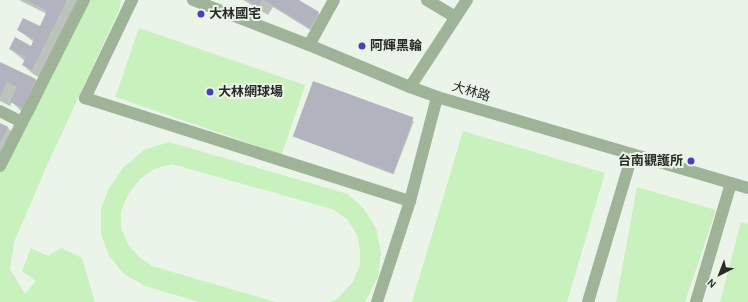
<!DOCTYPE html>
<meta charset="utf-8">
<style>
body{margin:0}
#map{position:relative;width:748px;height:302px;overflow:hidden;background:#ebf4e9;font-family:Karla,"Noto Sans TC",sans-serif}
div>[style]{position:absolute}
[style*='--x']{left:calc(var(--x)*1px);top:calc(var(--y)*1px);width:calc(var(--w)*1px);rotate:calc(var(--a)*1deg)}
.green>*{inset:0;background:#c9f1bd;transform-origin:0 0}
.shadow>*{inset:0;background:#0003;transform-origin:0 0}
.building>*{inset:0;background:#b1b4bf;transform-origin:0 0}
.minor>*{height:12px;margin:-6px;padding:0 6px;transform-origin:6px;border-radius:6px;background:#9fb399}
.dots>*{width:11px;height:11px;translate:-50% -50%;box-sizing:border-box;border:2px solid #ebf4e9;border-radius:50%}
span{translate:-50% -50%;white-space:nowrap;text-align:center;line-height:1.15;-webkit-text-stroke:4px #ebf4e9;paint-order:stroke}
.poi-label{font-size:13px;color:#282b27;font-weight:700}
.left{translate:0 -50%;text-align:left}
.right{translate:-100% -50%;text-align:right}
.street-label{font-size:13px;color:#282b27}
.north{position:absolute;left:700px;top:254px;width:40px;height:40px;-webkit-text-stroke:3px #ebf4e9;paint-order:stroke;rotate:222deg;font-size:11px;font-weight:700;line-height:16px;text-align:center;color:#282b27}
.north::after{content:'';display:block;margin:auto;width:14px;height:18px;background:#282b27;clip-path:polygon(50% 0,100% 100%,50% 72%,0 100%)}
</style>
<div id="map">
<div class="green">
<div style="clip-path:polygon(86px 0,121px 0,119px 10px,48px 163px,14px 242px,10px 269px,25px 294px,36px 281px,22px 271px,31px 248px,48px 256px,61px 248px,82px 258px,95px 302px,0 302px,0 171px)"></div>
<div style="left:139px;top:28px;width:176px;height:73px;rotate:19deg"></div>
<div style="clip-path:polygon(463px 131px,605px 173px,567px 302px,412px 302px)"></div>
<div style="clip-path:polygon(169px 142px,348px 194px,364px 209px,376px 228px,381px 253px,378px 277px,365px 302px,329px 302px,337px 299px,353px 282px,360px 264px,360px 251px,357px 235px,347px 219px,332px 209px,172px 164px,154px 169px,140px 179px,129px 193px,121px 211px,121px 228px,129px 246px,139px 257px,152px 266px,276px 302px,199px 302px,145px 286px,124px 274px,109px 256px,101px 234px,101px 208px,109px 188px,123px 168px,144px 150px)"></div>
<div style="clip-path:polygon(637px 187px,716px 210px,685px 302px,616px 302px)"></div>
<div style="clip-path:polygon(741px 222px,748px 224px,748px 302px,720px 302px)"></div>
</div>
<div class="shadow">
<div style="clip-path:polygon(19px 0,81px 0,42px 79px,33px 74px,23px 65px,25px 61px,10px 49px,31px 47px,34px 42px,18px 30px,40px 27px,47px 14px)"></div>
<div style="clip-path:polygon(243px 0,297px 0,318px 13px,328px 23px,320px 36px,273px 7px,268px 15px)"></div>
<div style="clip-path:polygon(0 63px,36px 80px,45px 90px,32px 117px,21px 111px,12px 102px,10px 106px,0 101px)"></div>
<div style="left:314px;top:83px;width:107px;height:57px;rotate:21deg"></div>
<div style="clip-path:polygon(0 124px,7px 127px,17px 137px,0 171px)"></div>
</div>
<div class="building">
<div style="clip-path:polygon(26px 0,67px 0,32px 70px,22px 65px,26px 57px,9px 49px,15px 37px,31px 46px,34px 39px,17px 30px,23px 18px,40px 26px,47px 11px)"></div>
<div style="clip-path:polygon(247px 0,262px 0,258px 6px)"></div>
<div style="clip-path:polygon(264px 0,299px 0,319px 12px,310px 28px)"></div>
<div style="clip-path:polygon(0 62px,36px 79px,23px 108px,10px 102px,17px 87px,7px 82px,0 97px)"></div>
<div style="left:313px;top:81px;width:107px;height:59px;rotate:20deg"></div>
<div style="clip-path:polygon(0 123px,8px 127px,0 143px)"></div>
</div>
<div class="minor">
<div style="--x:132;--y:0;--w:109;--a:115.6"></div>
<div style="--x:85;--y:98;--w:341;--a:17.6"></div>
<div style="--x:410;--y:201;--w:107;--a:-75.4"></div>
<div style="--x:193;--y:0;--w:124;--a:21.2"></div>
<div style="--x:309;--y:45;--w:109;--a:22.6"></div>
<div style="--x:410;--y:87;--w:29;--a:20"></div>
<div style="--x:437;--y:97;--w:324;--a:16.3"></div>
<div style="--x:427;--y:0;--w:33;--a:31"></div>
<div style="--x:309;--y:45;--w:51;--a:-60.9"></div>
<div style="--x:410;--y:87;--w:104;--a:-56.8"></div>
<div style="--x:0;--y:111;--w:25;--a:27"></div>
<div style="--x:0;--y:166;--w:186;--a:-63.2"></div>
<div style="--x:377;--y:302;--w:106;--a:-71.9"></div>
<div style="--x:588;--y:302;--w:153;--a:-73.3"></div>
<div style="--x:696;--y:302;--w:124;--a:-73.6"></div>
</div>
<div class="dots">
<div style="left:201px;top:14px;background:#4542b8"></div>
<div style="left:362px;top:46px;background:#4542b8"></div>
<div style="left:210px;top:92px;background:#4542b8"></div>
<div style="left:691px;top:161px;background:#4542b8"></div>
</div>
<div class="poi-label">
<span class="left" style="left:209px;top:14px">大林國宅</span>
<span class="left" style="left:370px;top:46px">阿輝黑輪</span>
<span class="left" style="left:218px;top:92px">大林網球場</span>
<span class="right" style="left:683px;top:161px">台南觀護所</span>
</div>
<div class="street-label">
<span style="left:471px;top:92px;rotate:17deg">大林路</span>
</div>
<div class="north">N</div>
</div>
